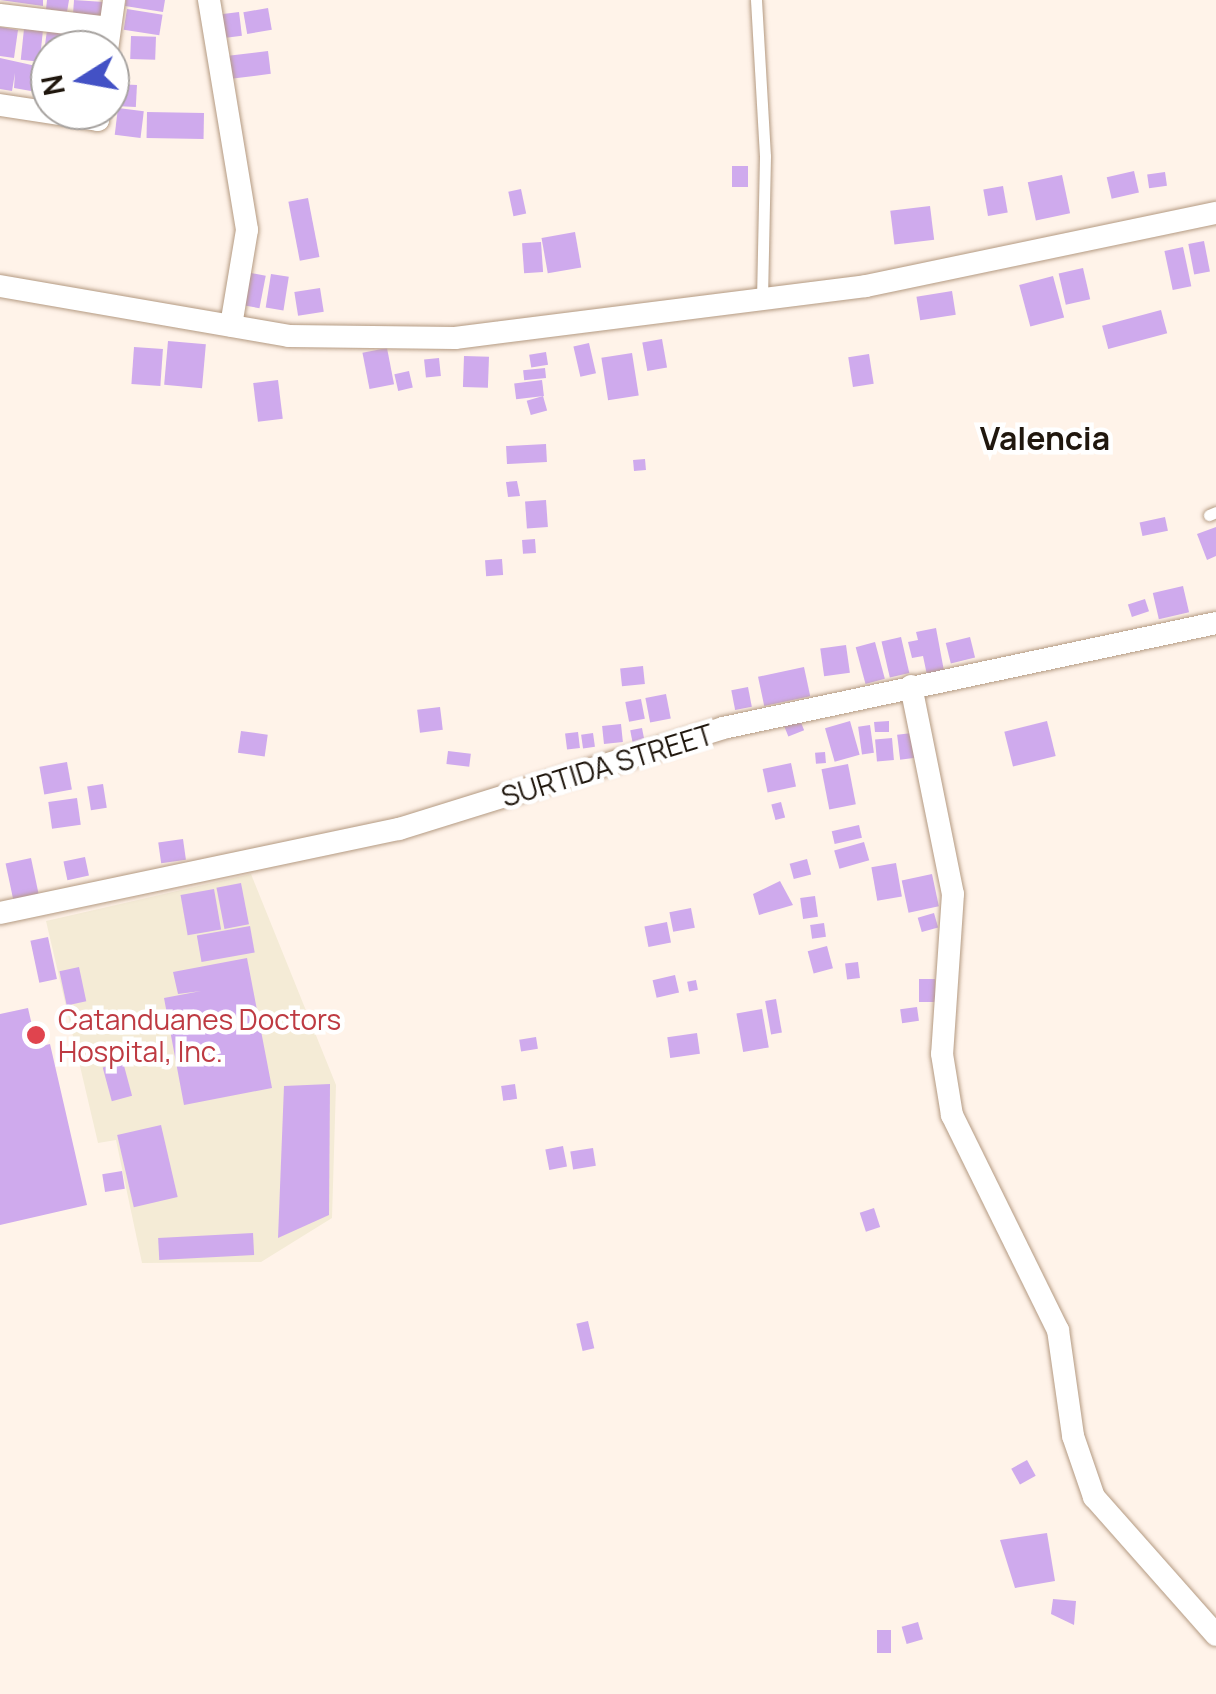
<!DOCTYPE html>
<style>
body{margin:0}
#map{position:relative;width:1216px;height:1694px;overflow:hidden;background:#fff3e9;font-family:Manrope,sans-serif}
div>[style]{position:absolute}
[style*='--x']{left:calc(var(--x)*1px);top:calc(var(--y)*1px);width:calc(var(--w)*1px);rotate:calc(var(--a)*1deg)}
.industrial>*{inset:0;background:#f4ebd6}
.building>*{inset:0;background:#cfaaed;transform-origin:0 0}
.roads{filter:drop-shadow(0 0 2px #b49a82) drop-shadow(0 0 2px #b49a82)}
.lane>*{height:11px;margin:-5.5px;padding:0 5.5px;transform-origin:5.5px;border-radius:5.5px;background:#fff}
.street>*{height:22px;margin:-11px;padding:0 11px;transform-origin:11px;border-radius:11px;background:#fff}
.dots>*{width:28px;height:28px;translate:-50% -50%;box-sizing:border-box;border:5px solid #fff;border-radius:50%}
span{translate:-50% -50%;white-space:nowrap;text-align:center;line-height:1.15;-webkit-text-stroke:9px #fff;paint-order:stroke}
.street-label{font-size:28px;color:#20170e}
.health-label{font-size:28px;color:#be3a42}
.left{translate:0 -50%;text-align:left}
.quarter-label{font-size:32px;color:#20170e;font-weight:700}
.north{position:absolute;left:30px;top:30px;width:100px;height:100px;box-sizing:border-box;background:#fff;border:2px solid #a6a29f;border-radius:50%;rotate:259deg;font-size:28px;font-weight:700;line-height:40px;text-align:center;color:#20170e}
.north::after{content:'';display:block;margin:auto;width:35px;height:45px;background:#4351c5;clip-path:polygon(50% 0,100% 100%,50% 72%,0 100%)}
</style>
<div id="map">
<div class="industrial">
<div style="clip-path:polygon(251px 874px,336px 1085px,332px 1218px,261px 1262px,142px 1263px,116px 1140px,98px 1143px,46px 921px)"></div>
</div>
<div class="building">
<div style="clip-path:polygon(0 0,43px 0,43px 6px)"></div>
<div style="clip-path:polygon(47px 0,69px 0,67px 12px,46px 9px)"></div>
<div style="left:74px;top:0;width:30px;height:16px;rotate:4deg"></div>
<div style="clip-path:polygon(126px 0,165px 0,163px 12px,125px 6px)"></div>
<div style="left:268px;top:8px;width:22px;height:25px;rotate:80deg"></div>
<div style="left:127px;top:9px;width:36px;height:21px;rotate:9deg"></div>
<div style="left:239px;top:12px;width:24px;height:24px;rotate:83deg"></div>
<div style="clip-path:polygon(0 27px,18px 30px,14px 58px,0 56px)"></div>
<div style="left:24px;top:29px;width:19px;height:31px;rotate:6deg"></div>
<div style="clip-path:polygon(47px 30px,69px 33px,67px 50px,50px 50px,50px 61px,43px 60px)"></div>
<div style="left:131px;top:36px;width:25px;height:23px;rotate:2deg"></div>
<div style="left:268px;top:51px;width:23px;height:44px;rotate:83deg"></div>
<div style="clip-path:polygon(0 58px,36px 66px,31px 91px,14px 88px,15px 73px,12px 91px,0 89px)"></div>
<div style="clip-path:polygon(42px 63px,50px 65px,50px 98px,36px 96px)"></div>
<div style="left:116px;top:84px;width:21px;height:22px;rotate:3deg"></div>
<div style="left:118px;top:108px;width:26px;height:27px;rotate:7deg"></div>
<div style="left:147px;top:112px;width:57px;height:26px;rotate:1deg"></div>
<div style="left:748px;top:166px;width:21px;height:16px;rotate:90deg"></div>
<div style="left:1134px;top:171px;width:22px;height:28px;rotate:77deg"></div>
<div style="left:1165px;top:172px;width:14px;height:18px;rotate:82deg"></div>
<div style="left:1062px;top:175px;width:39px;height:35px;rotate:78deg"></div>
<div style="left:1003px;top:186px;width:27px;height:20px;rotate:80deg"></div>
<div style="left:521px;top:189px;width:25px;height:13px;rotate:78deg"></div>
<div style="left:308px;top:198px;width:60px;height:20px;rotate:79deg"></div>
<div style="left:930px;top:206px;width:34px;height:40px;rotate:83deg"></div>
<div style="left:575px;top:232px;width:36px;height:34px;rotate:80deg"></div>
<div style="left:1204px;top:241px;width:31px;height:16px;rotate:79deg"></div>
<div style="left:541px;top:242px;width:30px;height:19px;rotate:86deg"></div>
<div style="left:1183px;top:247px;width:40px;height:19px;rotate:78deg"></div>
<div style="left:1083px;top:268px;width:32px;height:25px;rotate:77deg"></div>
<div style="left:251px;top:273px;width:15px;height:33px;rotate:11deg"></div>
<div style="left:271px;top:274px;width:18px;height:34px;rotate:9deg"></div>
<div style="left:1053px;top:276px;width:43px;height:35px;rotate:75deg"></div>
<div style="left:320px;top:288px;width:24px;height:26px;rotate:81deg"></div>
<div style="left:952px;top:291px;width:24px;height:36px;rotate:81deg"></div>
<div style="left:1161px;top:310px;width:24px;height:61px;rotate:75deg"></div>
<div style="left:662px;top:339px;width:29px;height:20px;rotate:80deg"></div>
<div style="left:168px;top:341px;width:38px;height:44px;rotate:5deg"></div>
<div style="left:589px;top:343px;width:31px;height:16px;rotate:77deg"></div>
<div style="left:134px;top:347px;width:29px;height:37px;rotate:4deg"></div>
<div style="left:387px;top:348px;width:37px;height:25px;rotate:79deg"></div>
<div style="left:546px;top:352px;width:13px;height:17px;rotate:81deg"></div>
<div style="left:632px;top:353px;width:43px;height:31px;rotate:81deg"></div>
<div style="left:869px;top:354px;width:30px;height:21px;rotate:81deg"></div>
<div style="left:464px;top:356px;width:25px;height:31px;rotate:2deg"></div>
<div style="left:439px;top:358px;width:18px;height:15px;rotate:84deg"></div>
<div style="left:545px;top:368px;width:10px;height:22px;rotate:84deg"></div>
<div style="left:409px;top:371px;width:17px;height:15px;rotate:77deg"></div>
<div style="left:278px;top:380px;width:39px;height:25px;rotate:83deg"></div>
<div style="left:542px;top:380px;width:16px;height:28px;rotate:83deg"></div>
<div style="left:543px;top:396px;width:15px;height:17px;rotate:74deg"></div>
<div style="left:546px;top:444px;width:18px;height:40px;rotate:87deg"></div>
<div style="left:645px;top:459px;width:11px;height:12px;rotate:85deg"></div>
<div style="clip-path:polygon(517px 481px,520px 496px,508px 497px,506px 482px)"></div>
<div style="left:546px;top:500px;width:27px;height:21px;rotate:86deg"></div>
<div style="left:1165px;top:517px;width:14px;height:26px;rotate:78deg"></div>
<div style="clip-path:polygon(1216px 527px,1216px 556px,1207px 560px,1197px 534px)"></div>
<div style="left:535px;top:539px;width:14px;height:13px;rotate:86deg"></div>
<div style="left:502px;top:559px;width:16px;height:17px;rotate:86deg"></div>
<div style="left:1183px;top:586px;width:27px;height:31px;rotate:77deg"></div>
<div style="left:1145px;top:599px;width:13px;height:18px;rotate:72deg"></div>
<div style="clip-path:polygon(936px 628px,944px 671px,927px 675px,923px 656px,912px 658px,908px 642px,918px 640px,916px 632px)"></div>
<div style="left:901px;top:637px;width:37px;height:20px;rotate:77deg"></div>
<div style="left:970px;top:637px;width:21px;height:25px;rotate:76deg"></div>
<div style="left:875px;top:642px;width:38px;height:20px;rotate:75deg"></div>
<div style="left:846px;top:645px;width:28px;height:26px;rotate:82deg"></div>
<div style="left:643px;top:666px;width:18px;height:23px;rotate:84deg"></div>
<div style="left:804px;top:667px;width:30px;height:47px;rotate:78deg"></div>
<div style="left:748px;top:687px;width:20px;height:17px;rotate:79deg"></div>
<div style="left:666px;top:694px;width:25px;height:21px;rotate:79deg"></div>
<div style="left:641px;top:699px;width:20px;height:16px;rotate:79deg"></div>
<div style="left:440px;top:707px;width:23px;height:23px;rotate:83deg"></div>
<div style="left:800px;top:720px;width:11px;height:17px;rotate:68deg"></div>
<div style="left:850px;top:721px;width:35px;height:26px;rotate:74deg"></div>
<div style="clip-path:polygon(889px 721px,889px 732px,875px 732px,874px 722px)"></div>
<div style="left:1047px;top:721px;width:36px;height:44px;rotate:76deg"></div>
<div style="left:621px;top:724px;width:18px;height:19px;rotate:84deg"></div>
<div style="left:870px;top:725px;width:28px;height:12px;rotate:82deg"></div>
<div style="left:642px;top:728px;width:15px;height:12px;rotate:79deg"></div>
<div style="left:241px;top:731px;width:27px;height:22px;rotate:8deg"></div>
<div style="left:578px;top:732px;width:16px;height:13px;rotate:83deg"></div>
<div style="left:593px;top:733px;width:14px;height:12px;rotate:82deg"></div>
<div style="left:912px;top:733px;width:25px;height:15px;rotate:83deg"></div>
<div style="left:892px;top:738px;width:22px;height:17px;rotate:85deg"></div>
<div style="left:448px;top:751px;width:23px;height:13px;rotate:7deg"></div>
<div style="left:825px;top:752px;width:11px;height:10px;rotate:85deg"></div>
<div style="left:67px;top:762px;width:28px;height:28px;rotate:80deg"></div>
<div style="left:791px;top:763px;width:24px;height:29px;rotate:78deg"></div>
<div style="left:848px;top:764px;width:41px;height:27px;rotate:79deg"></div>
<div style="left:103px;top:784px;width:24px;height:16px;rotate:81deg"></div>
<div style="left:77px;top:798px;width:27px;height:29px;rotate:82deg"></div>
<div style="left:781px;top:802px;width:16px;height:10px;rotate:75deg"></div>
<div style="left:859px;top:825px;width:13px;height:28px;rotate:77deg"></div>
<div style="left:183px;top:839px;width:21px;height:25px;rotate:82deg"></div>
<div style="left:864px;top:842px;width:19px;height:31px;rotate:74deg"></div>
<div style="left:85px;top:857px;width:19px;height:22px;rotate:78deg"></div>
<div style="left:31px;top:858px;width:40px;height:26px;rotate:78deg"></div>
<div style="left:807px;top:859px;width:16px;height:18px;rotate:75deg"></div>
<div style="left:896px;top:863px;width:34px;height:25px;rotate:80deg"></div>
<div style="left:932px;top:874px;width:33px;height:31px;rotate:78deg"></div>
<div style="clip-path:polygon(780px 881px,793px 905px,759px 915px,753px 894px)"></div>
<div style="left:241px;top:883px;width:42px;height:25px;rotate:79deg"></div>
<div style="left:214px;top:889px;width:41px;height:34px;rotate:80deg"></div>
<div style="left:815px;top:896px;width:21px;height:15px;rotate:82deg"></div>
<div style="left:691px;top:908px;width:20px;height:22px;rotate:79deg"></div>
<div style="left:934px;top:913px;width:15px;height:17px;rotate:74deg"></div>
<div style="left:667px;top:922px;width:21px;height:23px;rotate:79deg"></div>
<div style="left:824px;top:923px;width:14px;height:14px;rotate:82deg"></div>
<div style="left:250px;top:926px;width:27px;height:54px;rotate:80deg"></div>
<div style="left:48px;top:937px;width:43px;height:18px;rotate:78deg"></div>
<div style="left:827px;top:946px;width:23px;height:20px;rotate:75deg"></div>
<div style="clip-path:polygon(247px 958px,272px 1088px,184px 1105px,164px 998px,201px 991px,178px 994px,173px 972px)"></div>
<div style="left:858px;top:962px;width:16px;height:13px;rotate:83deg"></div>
<div style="left:79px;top:967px;width:35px;height:20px;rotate:78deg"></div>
<div style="left:675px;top:975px;width:18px;height:23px;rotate:77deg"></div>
<div style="left:919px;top:979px;width:16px;height:23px"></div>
<div style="left:696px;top:980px;width:10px;height:9px;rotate:79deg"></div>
<div style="left:776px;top:999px;width:34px;height:11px;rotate:80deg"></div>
<div style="left:917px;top:1007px;width:14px;height:17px;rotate:82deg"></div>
<div style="clip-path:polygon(28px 1008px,37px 1047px,50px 1044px,87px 1205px,0 1225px,0 1014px)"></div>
<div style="left:762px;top:1009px;width:39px;height:26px;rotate:80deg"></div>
<div style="left:697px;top:1033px;width:21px;height:30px;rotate:82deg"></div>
<div style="left:536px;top:1037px;width:12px;height:17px;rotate:81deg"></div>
<div style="left:123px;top:1062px;width:35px;height:21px;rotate:75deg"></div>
<div style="clip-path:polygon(330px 1084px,329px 1215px,278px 1238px,284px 1086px)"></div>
<div style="left:515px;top:1084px;width:15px;height:14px;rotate:82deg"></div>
<div style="left:161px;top:1125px;width:74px;height:45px;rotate:77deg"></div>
<div style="left:563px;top:1146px;width:21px;height:18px;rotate:79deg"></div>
<div style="left:593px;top:1148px;width:18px;height:23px;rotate:81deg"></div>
<div style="left:122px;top:1171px;width:18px;height:20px;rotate:81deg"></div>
<div style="left:874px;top:1208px;width:20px;height:15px;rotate:72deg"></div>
<div style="left:253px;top:1233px;width:22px;height:95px;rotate:87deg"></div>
<div style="left:588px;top:1321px;width:28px;height:12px;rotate:77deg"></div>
<div style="left:1027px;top:1460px;width:18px;height:18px;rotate:61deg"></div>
<div style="clip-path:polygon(1047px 1533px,1055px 1581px,1015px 1588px,1000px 1540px)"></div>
<div style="clip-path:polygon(1053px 1599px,1076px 1601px,1074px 1625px,1051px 1614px)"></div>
<div style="left:918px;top:1622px;width:18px;height:17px;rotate:74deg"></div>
<div style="left:877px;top:1630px;width:14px;height:23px"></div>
</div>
<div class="roads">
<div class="lane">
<div style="--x:756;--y:0;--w:156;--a:86.7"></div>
<div style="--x:765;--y:156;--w:142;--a:91.2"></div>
<div style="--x:1209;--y:515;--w:8;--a:-23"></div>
</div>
<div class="street">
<div style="--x:209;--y:0;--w:233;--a:80.6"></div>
<div style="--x:247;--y:230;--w:97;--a:99.5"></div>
<div style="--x:0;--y:15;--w:110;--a:6.8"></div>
<div style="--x:107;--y:50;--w:50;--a:-82"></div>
<div style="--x:0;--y:105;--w:99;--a:8.7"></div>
<div style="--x:98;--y:120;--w:10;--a:-84"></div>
<div style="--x:0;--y:286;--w:293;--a:9.8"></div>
<div style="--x:289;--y:336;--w:166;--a:0.7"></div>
<div style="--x:455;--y:338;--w:414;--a:-7.2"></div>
<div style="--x:866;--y:286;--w:358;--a:-11.8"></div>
<div style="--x:911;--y:686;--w:212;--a:78.6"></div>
<div style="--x:953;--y:894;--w:160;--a:93.9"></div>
<div style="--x:942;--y:1054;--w:62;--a:80.7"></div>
<div style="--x:952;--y:1115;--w:240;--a:63.8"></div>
<div style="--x:1058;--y:1330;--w:107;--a:81.9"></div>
<div style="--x:1073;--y:1436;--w:65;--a:71"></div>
<div style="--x:1094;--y:1497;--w:184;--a:48.5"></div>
<div style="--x:0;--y:913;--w:408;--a:-11.9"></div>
<div style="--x:399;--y:829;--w:339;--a:-17.3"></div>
<div style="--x:723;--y:728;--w:504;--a:-12.02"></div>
</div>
</div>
<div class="dots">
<div style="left:36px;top:1035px;background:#e0444e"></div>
</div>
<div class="street-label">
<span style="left:607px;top:765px;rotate:-17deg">SURTIDA STREET</span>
</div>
<div class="health-label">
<span class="left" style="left:58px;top:1035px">Catanduanes Doctors<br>Hospital, Inc.</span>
</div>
<div class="quarter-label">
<span style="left:1045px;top:438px">Valencia</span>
</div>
<div class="north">N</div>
</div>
